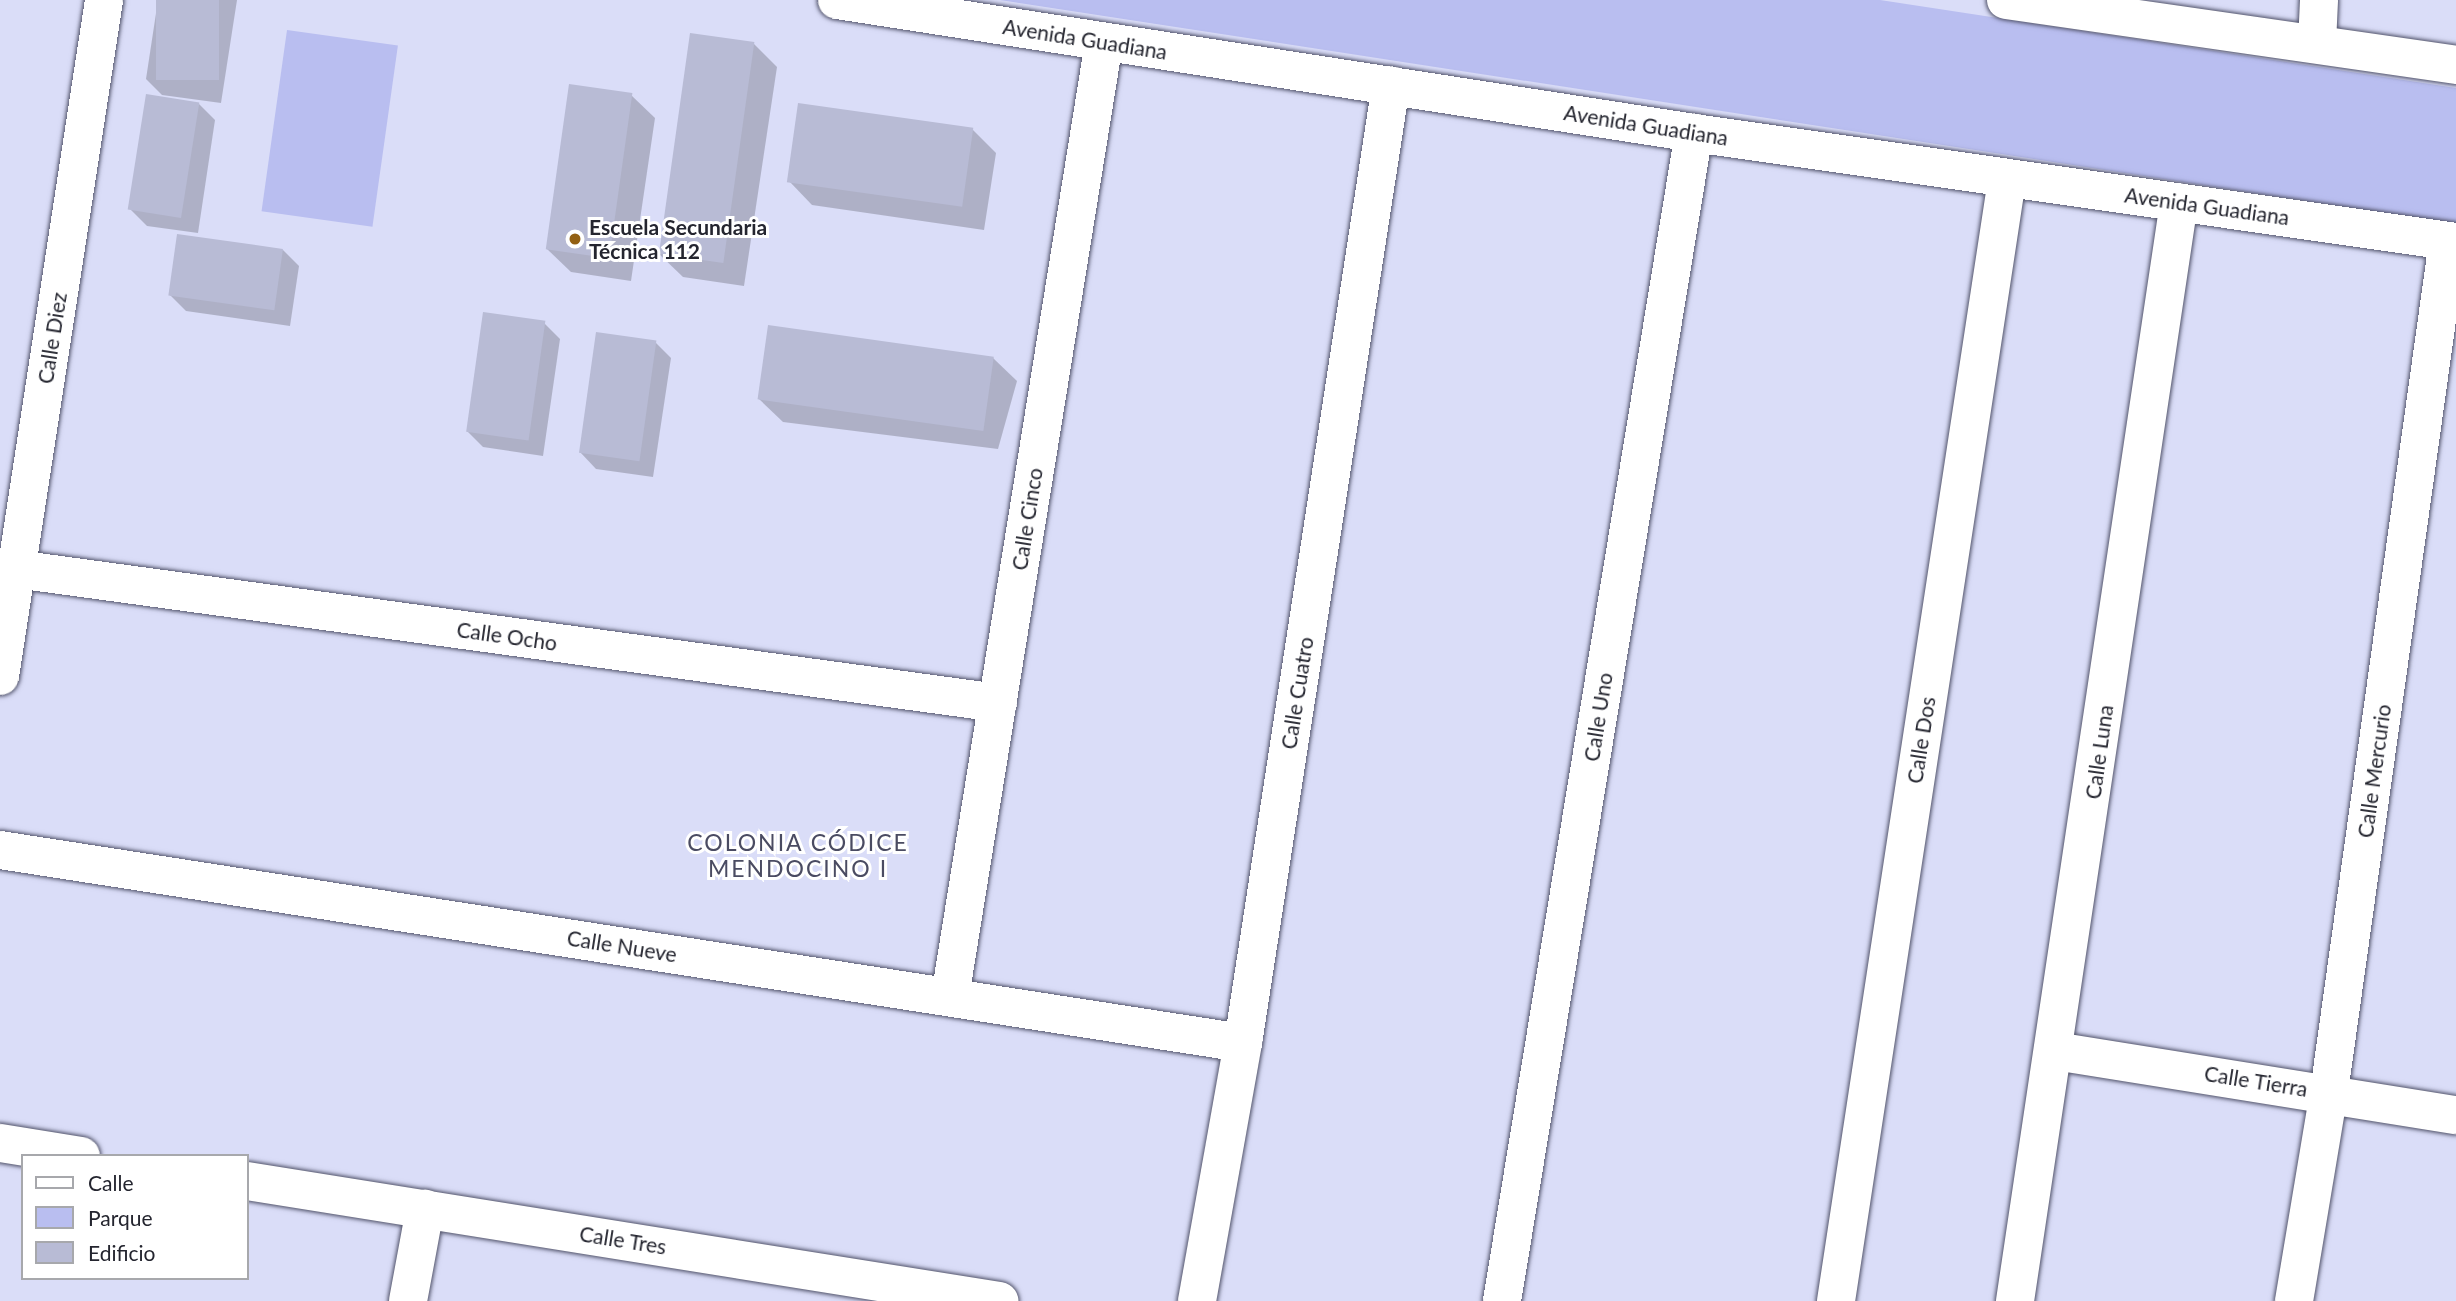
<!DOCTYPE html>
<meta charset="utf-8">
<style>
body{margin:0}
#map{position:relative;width:2456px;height:1301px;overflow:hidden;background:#daddf8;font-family:Lato,sans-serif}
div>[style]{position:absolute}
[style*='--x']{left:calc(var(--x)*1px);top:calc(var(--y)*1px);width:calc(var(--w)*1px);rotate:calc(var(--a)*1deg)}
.green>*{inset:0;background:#b9bef0;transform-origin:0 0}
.shadow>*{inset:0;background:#0003}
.building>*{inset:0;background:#b8bbd5;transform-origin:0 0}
.roads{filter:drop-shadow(0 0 2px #52546b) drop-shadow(0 0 2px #52546b)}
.minor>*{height:38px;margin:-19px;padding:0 19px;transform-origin:19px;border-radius:19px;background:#fff}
.dots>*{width:19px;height:19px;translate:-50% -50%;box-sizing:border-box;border:4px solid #fff;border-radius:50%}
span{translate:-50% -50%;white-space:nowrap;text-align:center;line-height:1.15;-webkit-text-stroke:6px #fff;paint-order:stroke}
.street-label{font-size:21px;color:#24252f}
.poi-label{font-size:21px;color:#24252f;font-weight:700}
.left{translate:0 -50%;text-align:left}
.neighbourhood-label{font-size:23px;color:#4a4b62;letter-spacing:2px}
.legend{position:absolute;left:21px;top:1154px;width:228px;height:126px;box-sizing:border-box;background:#fff;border:2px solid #a7a8ac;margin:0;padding:9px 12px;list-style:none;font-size:21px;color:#24252f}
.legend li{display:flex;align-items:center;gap:14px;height:35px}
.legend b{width:35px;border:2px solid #a7a8ac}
</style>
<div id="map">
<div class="green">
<div style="clip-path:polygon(1000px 0,1880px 0,2456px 88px,2456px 224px)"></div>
<div style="left:287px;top:30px;width:112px;height:183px;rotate:8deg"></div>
</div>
<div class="shadow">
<div style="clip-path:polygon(158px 0,237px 0,221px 103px,162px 95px,146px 79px)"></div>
<div style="clip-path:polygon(753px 43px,777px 67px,744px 286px,683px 277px,659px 254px)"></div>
<div style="clip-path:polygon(631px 95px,655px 118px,631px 281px,571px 272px,547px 249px)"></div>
<div style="clip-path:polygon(199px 104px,215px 120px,198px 233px,147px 226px,131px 210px)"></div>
<div style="clip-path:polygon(972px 129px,996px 153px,984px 230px,812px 205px,789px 181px)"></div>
<div style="clip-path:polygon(283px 250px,299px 266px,290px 326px,186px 311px,170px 295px)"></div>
<div style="clip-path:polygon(544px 323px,560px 339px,543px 456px,483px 447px,467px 431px)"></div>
<div style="clip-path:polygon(655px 342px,671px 358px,653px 477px,596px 469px,580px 452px)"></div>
<div style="clip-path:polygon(993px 358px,1017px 381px,998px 449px,783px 422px,759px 399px)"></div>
</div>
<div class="building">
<div style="left:156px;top:0;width:63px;height:80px"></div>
<div style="left:690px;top:33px;width:65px;height:223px;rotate:8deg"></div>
<div style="left:569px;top:84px;width:64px;height:167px;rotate:8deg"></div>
<div style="left:146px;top:94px;width:54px;height:117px;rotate:9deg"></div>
<div style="left:798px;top:103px;width:177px;height:80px;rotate:8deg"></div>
<div style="left:177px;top:234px;width:107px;height:62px;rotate:8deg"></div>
<div style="left:483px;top:312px;width:63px;height:121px;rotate:8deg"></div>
<div style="left:768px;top:325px;width:228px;height:75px;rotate:8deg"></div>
<div style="left:596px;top:332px;width:61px;height:122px;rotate:8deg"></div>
</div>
<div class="roads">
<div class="minor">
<div style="--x:837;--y:0;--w:867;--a:8.82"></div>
<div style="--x:1694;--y:133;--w:770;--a:8.14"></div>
<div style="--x:2006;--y:0;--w:455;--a:8.2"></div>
<div style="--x:2317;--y:43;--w:43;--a:-87.3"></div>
<div style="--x:16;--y:569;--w:991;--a:7.77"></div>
<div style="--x:0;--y:676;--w:684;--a:-81.25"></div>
<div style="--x:0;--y:850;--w:1258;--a:8.83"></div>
<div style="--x:950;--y:997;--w:967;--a:-80.84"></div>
<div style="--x:2055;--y:1051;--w:406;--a:9.1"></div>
<div style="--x:0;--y:1143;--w:82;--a:9.1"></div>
<div style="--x:247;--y:1181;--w:762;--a:9.07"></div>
<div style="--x:408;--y:1301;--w:94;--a:-79.5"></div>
<div style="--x:1197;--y:1301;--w:262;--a:-79.9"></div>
<div style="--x:1243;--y:1043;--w:969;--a:-81.22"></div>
<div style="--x:1502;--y:1301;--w:1184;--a:-80.67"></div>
<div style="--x:1836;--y:1301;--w:1135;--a:-81.33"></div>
<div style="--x:2015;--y:1301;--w:1111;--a:-81.51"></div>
<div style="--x:2294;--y:1301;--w:212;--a:-80.5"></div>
<div style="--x:2329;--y:1092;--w:859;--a:-82.04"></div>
</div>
</div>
<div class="dots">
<div style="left:575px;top:239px;background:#936013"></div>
</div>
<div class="street-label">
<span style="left:1085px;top:39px;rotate:9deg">Avenida Guadiana</span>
<span style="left:1646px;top:125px;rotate:9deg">Avenida Guadiana</span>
<span style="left:2207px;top:206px;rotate:8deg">Avenida Guadiana</span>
<span style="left:52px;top:338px;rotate:-81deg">Calle Diez</span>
<span style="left:1027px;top:519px;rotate:-81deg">Calle Cinco</span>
<span style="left:507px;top:636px;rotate:8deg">Calle Ocho</span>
<span style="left:1297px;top:693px;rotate:-81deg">Calle Cuatro</span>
<span style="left:1598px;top:717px;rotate:-81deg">Calle Uno</span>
<span style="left:1921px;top:740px;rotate:-81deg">Calle Dos</span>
<span style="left:2099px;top:752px;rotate:-82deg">Calle Luna</span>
<span style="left:2374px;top:771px;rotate:-82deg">Calle Mercurio</span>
<span style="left:622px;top:946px;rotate:9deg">Calle Nueve</span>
<span style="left:2256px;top:1081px;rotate:9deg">Calle Tierra</span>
<span style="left:623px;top:1240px;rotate:9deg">Calle Tres</span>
</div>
<div class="poi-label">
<span class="left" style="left:589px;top:239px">Escuela Secundaria<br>Técnica 112</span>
</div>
<div class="neighbourhood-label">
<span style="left:798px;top:855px">COLONIA CÓDICE<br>MENDOCINO I</span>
</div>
<ul class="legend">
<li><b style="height:9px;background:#fff"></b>Calle</li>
<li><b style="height:19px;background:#b9bef0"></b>Parque</li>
<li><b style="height:19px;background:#b8bbd5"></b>Edificio</li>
</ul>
</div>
